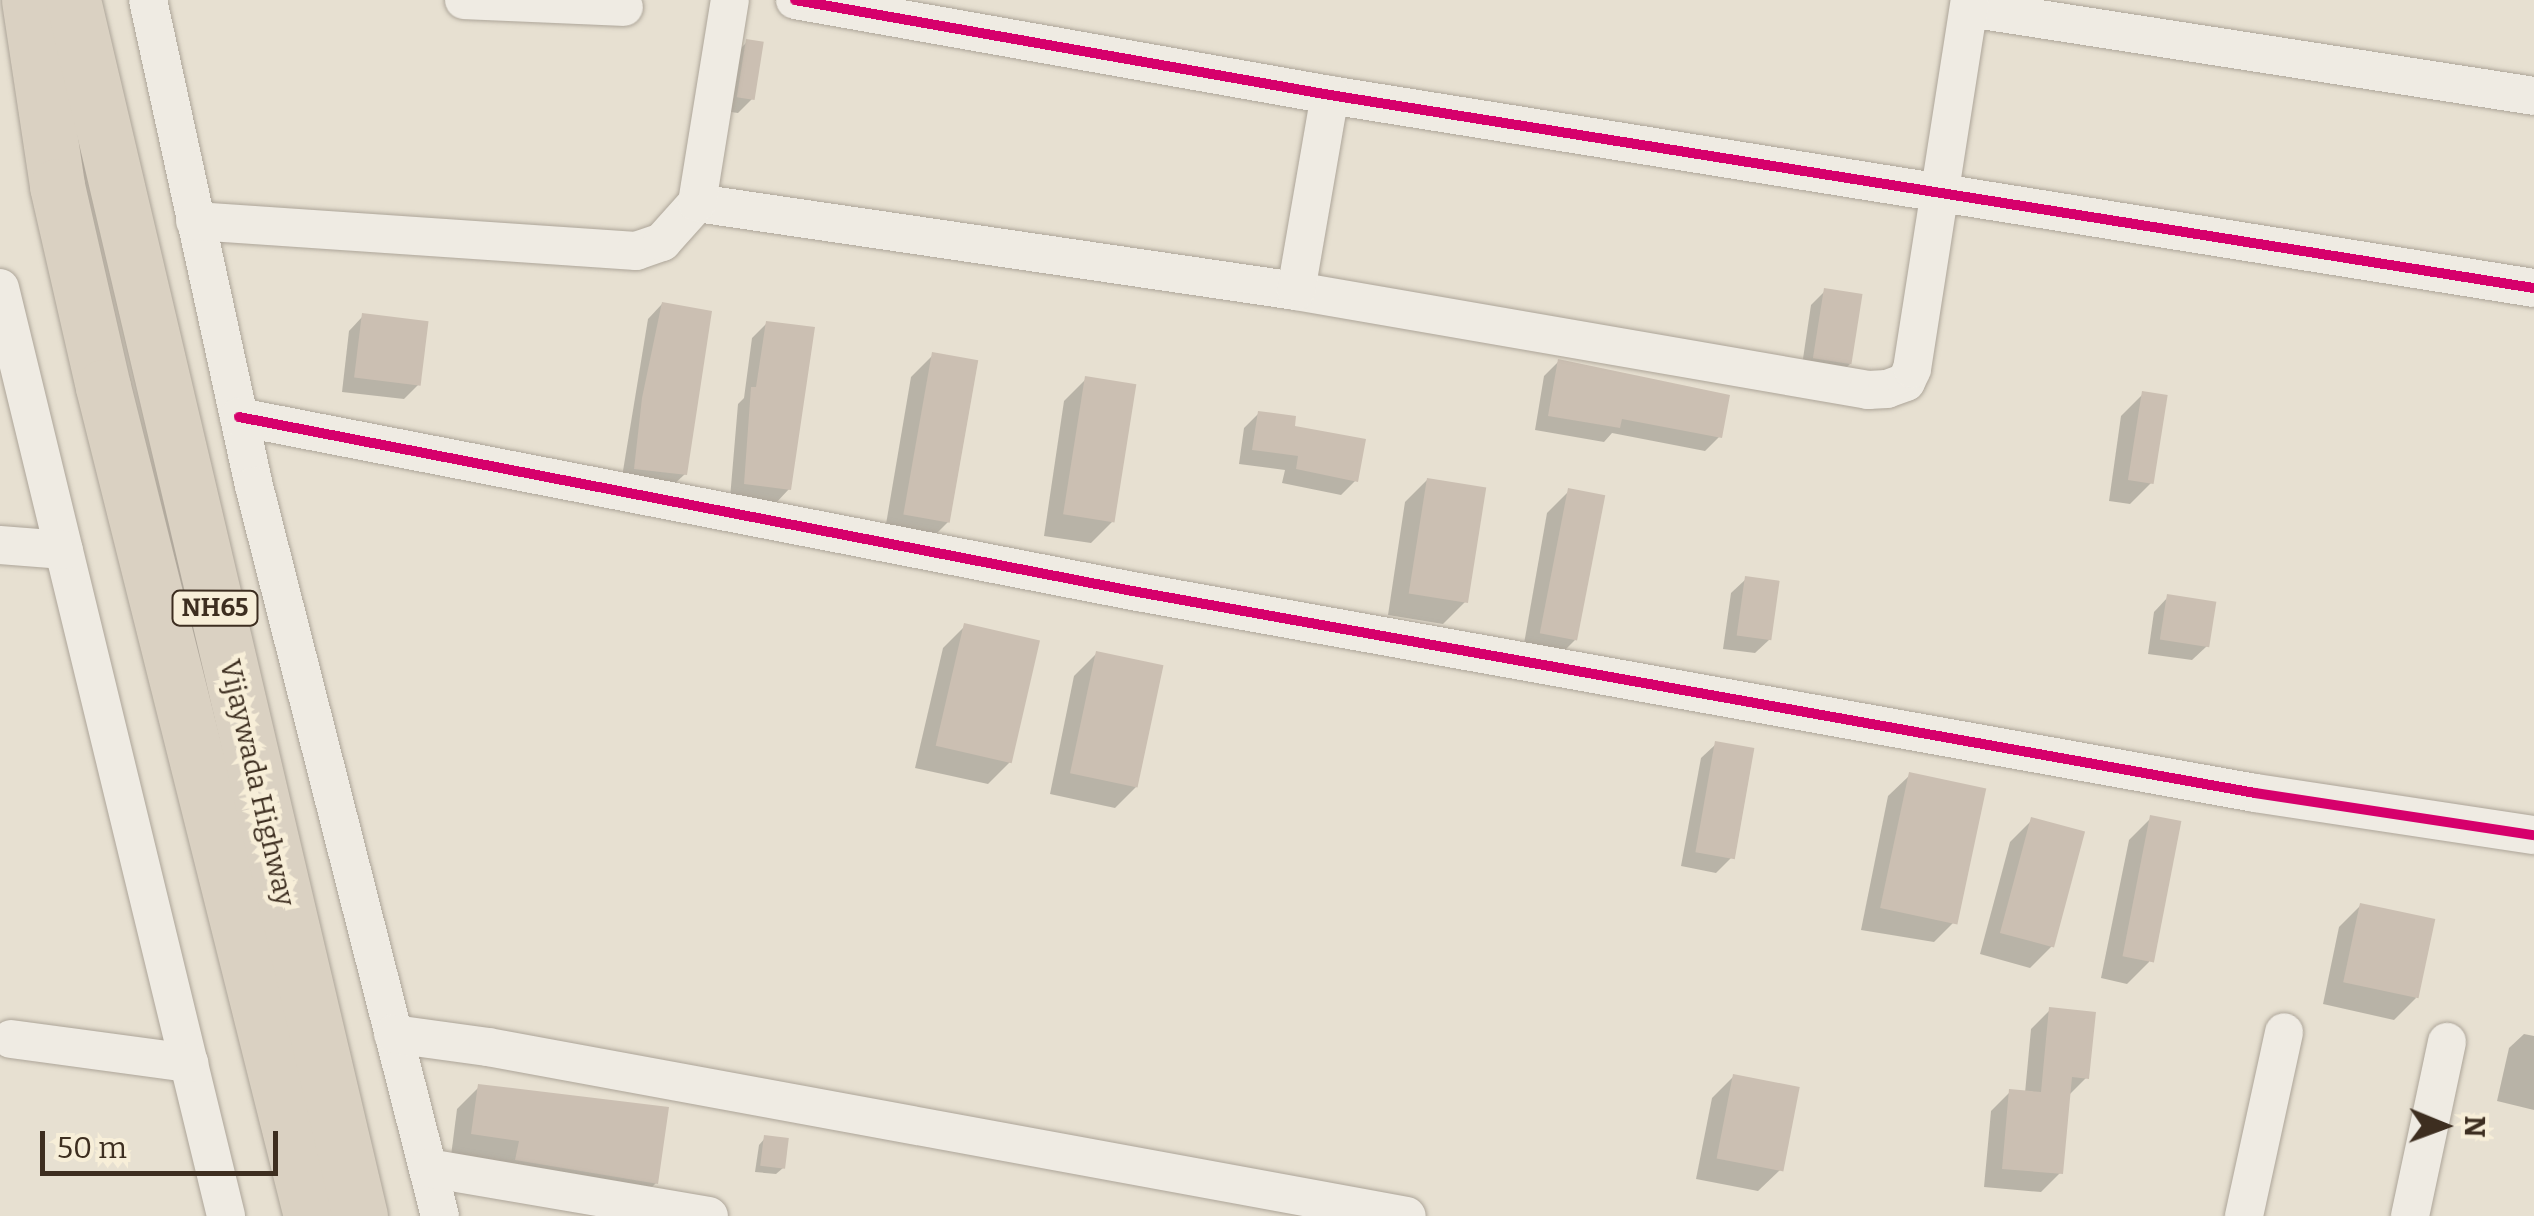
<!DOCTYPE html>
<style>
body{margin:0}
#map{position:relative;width:2534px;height:1216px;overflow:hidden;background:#e7e0d1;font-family:Bitter,serif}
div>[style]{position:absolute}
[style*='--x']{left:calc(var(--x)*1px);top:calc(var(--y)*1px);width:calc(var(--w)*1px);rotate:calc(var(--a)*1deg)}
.shadow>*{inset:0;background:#0003}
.building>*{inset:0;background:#cbbfb2;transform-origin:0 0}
.roads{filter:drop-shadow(0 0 2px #ada599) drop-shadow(0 0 2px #ada599)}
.minor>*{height:38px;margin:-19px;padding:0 19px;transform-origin:19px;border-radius:19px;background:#efebe3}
.highway>*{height:55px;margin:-27.5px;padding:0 27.5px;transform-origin:27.5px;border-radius:27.5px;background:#dad1c2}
.cycleway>*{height:10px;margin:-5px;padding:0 5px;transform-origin:5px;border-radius:5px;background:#d6006c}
span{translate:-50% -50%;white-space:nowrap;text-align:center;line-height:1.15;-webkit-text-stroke:9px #f7eed8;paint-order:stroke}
.shield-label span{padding:2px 8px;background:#f7eed8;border:2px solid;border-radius:8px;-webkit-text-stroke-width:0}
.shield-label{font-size:25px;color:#3d2e20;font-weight:700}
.street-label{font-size:28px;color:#3d2e20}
.north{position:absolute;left:2394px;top:1076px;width:100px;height:100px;-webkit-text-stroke:8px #f7eed8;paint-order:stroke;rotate:91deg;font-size:28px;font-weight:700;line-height:40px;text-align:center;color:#3d2e20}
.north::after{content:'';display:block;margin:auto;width:35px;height:45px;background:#3d2e20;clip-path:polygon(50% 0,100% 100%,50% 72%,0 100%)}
.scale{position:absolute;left:40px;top:1131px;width:238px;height:45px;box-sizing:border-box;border:5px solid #3d2e20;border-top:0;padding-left:12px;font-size:30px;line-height:35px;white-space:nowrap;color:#3d2e20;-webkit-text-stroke:8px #f7eed8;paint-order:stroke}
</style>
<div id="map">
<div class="shadow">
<div style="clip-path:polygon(747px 42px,753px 98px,738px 113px,724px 111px,733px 56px)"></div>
<div style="clip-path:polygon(1825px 291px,1851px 363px,1836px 378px,1801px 372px,1811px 305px)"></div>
<div style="clip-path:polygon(662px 304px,685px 474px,670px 488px,621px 483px,648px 319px)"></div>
<div style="clip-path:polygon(363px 316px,419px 384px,404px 399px,342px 392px,349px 331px)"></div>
<div style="clip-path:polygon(767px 323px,789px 489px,775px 504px,730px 498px,738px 404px,744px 398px,752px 338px)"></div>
<div style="clip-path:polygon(933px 355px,948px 522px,926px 544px,884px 536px,911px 377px)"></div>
<div style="clip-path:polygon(1558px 362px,1719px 437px,1705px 451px,1612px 433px,1604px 442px,1535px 430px,1544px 376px)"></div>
<div style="clip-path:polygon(1086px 379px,1113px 521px,1091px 543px,1044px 536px,1064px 401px)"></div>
<div style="clip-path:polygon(2143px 394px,2152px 482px,2130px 504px,2109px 501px,2121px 416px)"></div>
<div style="clip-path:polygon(1259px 413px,1292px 428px,1356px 480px,1341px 495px,1282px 483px,1285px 470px,1239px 464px,1244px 428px)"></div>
<div style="clip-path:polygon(1427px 480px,1465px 602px,1443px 624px,1388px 615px,1405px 502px)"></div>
<div style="clip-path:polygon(1569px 491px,1576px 639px,1554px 661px,1522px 655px,1547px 513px)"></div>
<div style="clip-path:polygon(1746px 579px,1770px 639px,1755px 653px,1723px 649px,1731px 593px)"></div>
<div style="clip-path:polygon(2168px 597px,2207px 646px,2192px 660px,2148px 654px,2154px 612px)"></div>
<div style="clip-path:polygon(965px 626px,1010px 762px,988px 784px,915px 768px,943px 648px)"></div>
<div style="clip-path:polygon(1096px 654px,1137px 786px,1115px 808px,1050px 794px,1074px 676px)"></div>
<div style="clip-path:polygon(1716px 744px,1731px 858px,1716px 873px,1681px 866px,1701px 758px)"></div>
<div style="clip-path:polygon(1910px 775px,1956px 920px,1934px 942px,1861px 930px,1888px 796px)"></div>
<div style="clip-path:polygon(2151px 818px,2149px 962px,2127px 984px,2101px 978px,2129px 840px)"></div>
<div style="clip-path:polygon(2032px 820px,2052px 946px,2030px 968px,1980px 954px,2010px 842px)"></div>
<div style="clip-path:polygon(2361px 905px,2416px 998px,2394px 1020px,2323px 1004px,2339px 927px)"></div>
<div style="clip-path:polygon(2050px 1010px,2086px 1078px,2067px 1097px,2060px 1173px,2041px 1192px,1984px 1187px,1991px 1111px,2010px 1092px,2025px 1093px,2031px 1029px)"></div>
<div style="clip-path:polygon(2524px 1034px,2534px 1036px,2534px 1110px,2497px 1101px,2509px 1048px)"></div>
<div style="clip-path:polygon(1734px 1076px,1780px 1170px,1758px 1191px,1696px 1179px,1712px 1098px)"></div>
<div style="clip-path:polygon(479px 1087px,656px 1183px,634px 1205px,451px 1156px,457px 1109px)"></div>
<div style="clip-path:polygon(765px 1138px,783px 1168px,776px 1174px,755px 1172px,759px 1145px)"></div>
</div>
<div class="building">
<div style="left:746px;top:39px;width:18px;height:59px;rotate:9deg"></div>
<div style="left:1824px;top:288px;width:39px;height:71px;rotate:9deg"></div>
<div style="clip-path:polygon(662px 302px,712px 311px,687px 475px,634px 469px,642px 398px)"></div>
<div style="left:362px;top:313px;width:67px;height:65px;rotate:7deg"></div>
<div style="clip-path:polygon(766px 321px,815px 327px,791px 490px,744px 484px,751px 387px,756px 387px)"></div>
<div style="left:932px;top:352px;width:47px;height:165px;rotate:10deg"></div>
<div style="clip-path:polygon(1558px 359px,1730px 395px,1722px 438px,1622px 419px,1620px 428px,1548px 416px)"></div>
<div style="left:1085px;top:376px;width:52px;height:140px;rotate:9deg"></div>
<div style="left:2142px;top:391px;width:26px;height:90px;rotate:9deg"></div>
<div style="clip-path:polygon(1258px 411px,1296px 416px,1295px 426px,1366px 439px,1358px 482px,1296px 469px,1298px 456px,1252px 450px)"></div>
<div style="left:1427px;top:478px;width:60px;height:117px;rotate:9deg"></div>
<div style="left:1568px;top:488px;width:38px;height:148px;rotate:11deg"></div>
<div style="left:1745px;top:576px;width:35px;height:60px;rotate:8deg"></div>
<div style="left:2167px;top:594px;width:50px;height:46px;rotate:9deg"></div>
<div style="left:964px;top:623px;width:78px;height:126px;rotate:13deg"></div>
<div style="left:1096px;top:651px;width:69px;height:125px;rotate:12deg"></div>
<div style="left:1715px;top:741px;width:40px;height:113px;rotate:10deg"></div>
<div style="left:1909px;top:772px;width:79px;height:139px;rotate:12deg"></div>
<div style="left:2150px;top:815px;width:32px;height:144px;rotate:11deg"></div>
<div style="left:2031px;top:817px;width:56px;height:120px;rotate:15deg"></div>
<div style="left:2360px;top:903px;width:77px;height:81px;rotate:12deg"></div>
<div style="clip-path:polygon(2049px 1007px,2096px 1012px,2089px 1079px,2072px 1077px,2063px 1174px,2002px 1169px,2009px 1089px,2041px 1092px)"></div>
<div style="left:1733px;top:1074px;width:68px;height:86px;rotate:11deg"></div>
<div style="clip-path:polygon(478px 1084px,669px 1107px,658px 1184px,515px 1160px,519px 1141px,471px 1134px)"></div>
<div style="left:764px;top:1135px;width:25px;height:31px;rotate:7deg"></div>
</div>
<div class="roads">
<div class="minor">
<div style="--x:148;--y:0;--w:497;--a:77.7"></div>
<div style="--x:254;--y:486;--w:753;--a:75.71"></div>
<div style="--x:464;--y:0;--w:160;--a:2.5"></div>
<div style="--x:795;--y:0;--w:543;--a:10.07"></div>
<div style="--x:1330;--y:95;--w:1219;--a:9.11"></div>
<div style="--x:1969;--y:8;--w:572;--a:8.85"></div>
<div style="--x:697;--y:203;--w:605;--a:8.36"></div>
<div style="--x:1296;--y:291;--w:581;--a:9.82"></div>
<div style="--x:1868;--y:390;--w:19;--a:-3"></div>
<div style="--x:1887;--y:389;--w:20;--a:-20"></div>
<div style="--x:1906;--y:382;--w:14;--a:-65"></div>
<div style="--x:1912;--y:369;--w:374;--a:-81.1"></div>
<div style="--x:195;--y:221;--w:442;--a:3.9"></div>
<div style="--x:636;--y:251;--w:28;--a:-19"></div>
<div style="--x:662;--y:242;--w:52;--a:-48.1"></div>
<div style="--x:697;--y:203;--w:206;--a:-80.8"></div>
<div style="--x:0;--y:288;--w:955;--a:76.31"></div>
<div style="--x:1296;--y:291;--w:199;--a:-80.2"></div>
<div style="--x:239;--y:417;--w:916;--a:11.02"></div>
<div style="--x:1138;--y:592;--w:1135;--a:10.2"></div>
<div style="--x:2255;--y:793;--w:282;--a:8.6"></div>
<div style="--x:0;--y:545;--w:64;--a:4.5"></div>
<div style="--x:393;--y:1034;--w:96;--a:7.8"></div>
<div style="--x:488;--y:1047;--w:934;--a:10.42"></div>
<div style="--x:11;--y:1039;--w:180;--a:7.7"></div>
<div style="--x:428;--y:1168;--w:285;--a:9.7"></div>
<div style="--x:2244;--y:1216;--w:188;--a:-77.7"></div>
<div style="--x:2410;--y:1216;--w:178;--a:-78"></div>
</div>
<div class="highway">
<div style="--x:29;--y:0;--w:188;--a:81.4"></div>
<div style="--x:57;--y:186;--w:206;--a:77.1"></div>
<div style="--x:103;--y:387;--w:855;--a:75.91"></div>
<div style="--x:73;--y:0;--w:1249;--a:76.72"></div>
</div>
</div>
<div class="cycleway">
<div style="--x:795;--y:0;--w:543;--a:10.07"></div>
<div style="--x:1330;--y:95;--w:1219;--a:9.11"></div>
<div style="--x:239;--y:417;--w:916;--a:11.02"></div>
<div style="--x:1138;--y:592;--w:1135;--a:10.2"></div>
<div style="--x:2255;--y:793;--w:282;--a:8.6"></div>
</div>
<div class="shield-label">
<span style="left:215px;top:608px">NH65</span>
</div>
<div class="street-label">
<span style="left:257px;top:783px;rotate:77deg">Vijaywada Highway</span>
</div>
<div class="north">N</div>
<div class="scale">50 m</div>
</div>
